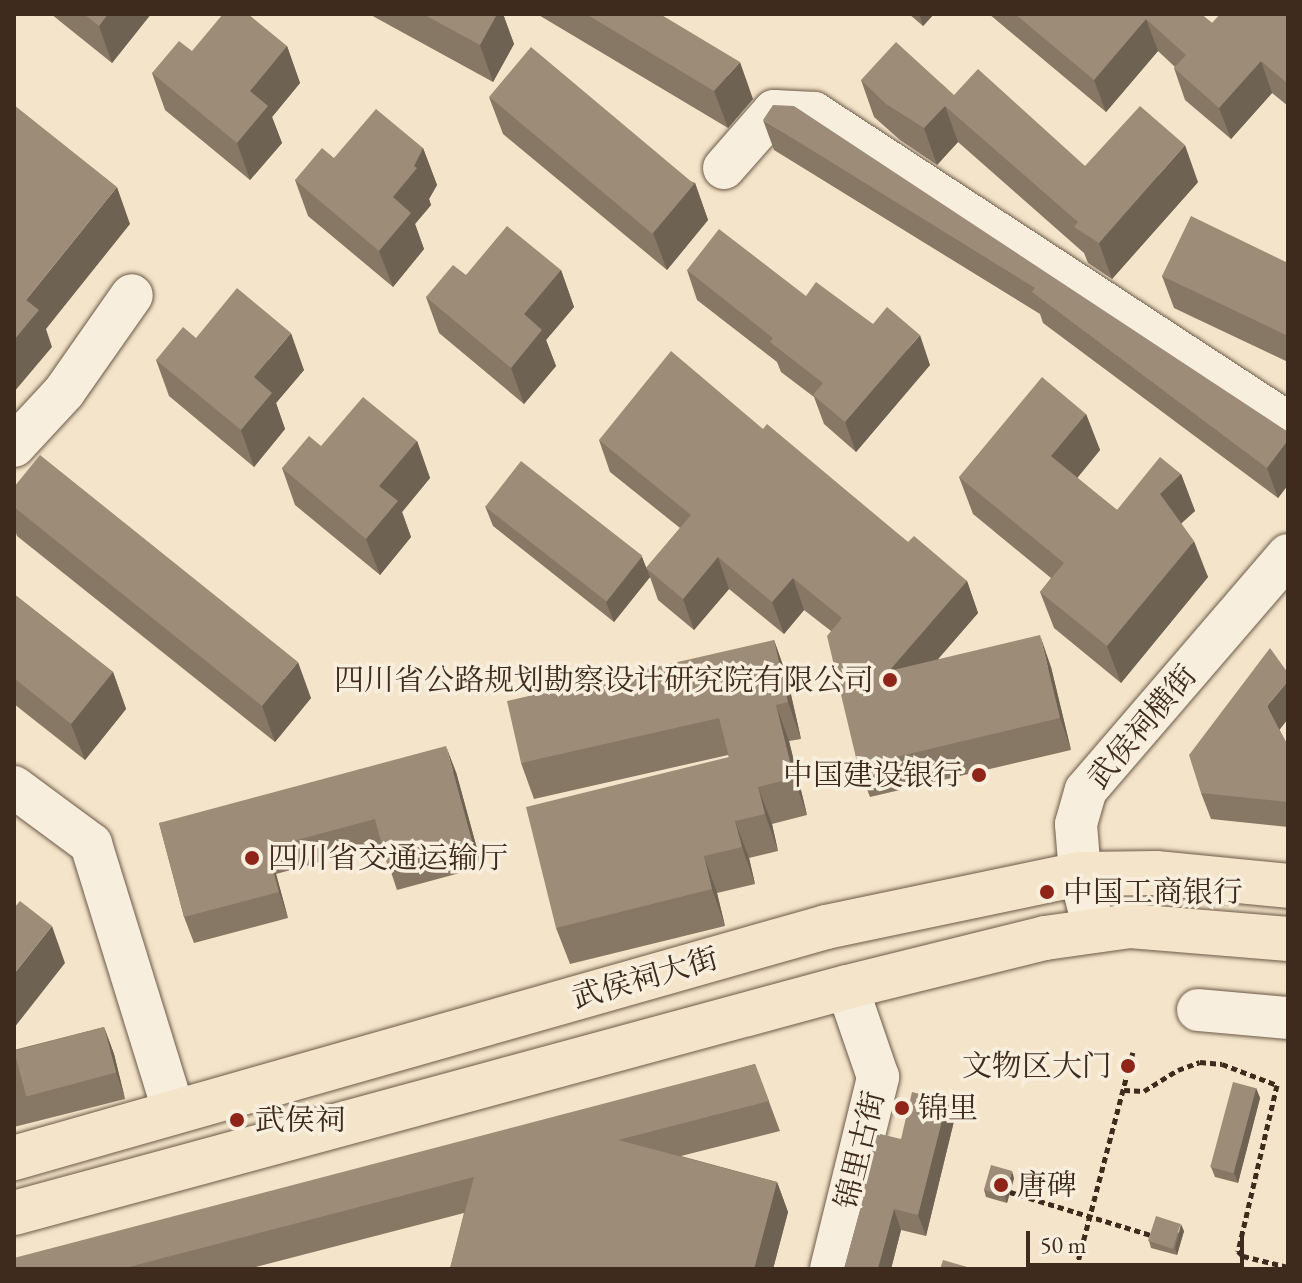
<!DOCTYPE html>
<meta charset="utf-8">
<style>
body{margin:0}
#map{position:relative;width:1302px;height:1283px;overflow:hidden;background:#f4e5ca;font-family:"EB Garamond","Noto Serif SC",serif}
div>[style]{position:absolute}
[style*='--x']{left:calc(var(--x)*1px);top:calc(var(--y)*1px);width:calc(var(--w)*1px);rotate:calc(var(--a)*1deg)}
.path>*{height:5px;margin-top:-2.5px;transform-origin:0;background:repeating-linear-gradient(90deg,#3e2b1d 0 6px,transparent 0 10px)}
.roads{filter:drop-shadow(0 0 2px #6c5a48) drop-shadow(0 0 2px #6c5a48)}
.minor>*{height:42px;margin:-21px;padding:0 21px;transform-origin:21px;border-radius:21px;background:#f8eedd}
.major>*{height:44px;margin:-22px;padding:0 22px;transform-origin:22px;border-radius:22px;background:#f4e5ca}
.wall>*{inset:0;background:#877866}
.shaded-wall>*{inset:0;background:#6e6253}
.building>*{inset:0;background:#9d8c77;transform-origin:0 0}
.dots>*{width:22px;height:22px;translate:-50% -50%;box-sizing:border-box;border:4px solid #f8eedd;border-radius:50%}
span{translate:-50% -50%;white-space:nowrap;text-align:center;line-height:1.15;-webkit-text-stroke:7px #f8eedd;paint-order:stroke}
.poi-label{font-size:30px;color:#3e2b1d}
.right{translate:-100% -50%;text-align:right}
.left{translate:0 -50%;text-align:left}
.street-label{font-size:30px;color:#3e2b1d}
.frame{position:absolute;inset:0;border:16px solid #3e2b1d;pointer-events:none}
.scale{position:absolute;left:1026px;top:1231px;width:218px;height:36px;box-sizing:border-box;border:4px solid #3e2b1d;border-top:0;padding-left:10px;font-size:24px;line-height:28px;white-space:nowrap;color:#3e2b1d;-webkit-text-stroke:6px #f8eedd;paint-order:stroke}
</style>
<div id="map">
<div class="path">
<div style="--x:1124;--y:1090;--w:20;--a:3"></div>
<div style="--x:1144;--y:1091;--w:40;--a:-32"></div>
<div style="--x:1178;--y:1070;--w:23;--a:-20"></div>
<div style="--x:1200;--y:1062;--w:22;--a:5"></div>
<div style="--x:1222;--y:1064;--w:59;--a:20.9"></div>
<div style="--x:1277;--y:1085;--w:171;--a:103.2"></div>
<div style="--x:1238;--y:1251;--w:7;--a:45"></div>
<div style="--x:1243;--y:1256;--w:46;--a:13.7"></div>
<div style="--x:1010;--y:1192;--w:151;--a:17"></div>
<div style="--x:1076;--y:1269;--w:224;--a:-75.3"></div>
</div>
<div class="roads">
<div class="minor">
<div style="--x:724;--y:168;--w:76;--a:-48.7"></div>
<div style="--x:774;--y:111;--w:40;--a:2.9"></div>
<div style="--x:814;--y:113;--w:566;--a:33.19"></div>
<div style="--x:14;--y:446;--w:74;--a:-47.2"></div>
<div style="--x:64;--y:392;--w:118;--a:-55"></div>
<div style="--x:14;--y:787;--w:96;--a:36.5"></div>
<div style="--x:91;--y:844;--w:281;--a:72.8"></div>
<div style="--x:1094;--y:929;--w:57;--a:-104.3"></div>
<div style="--x:1080;--y:874;--w:50;--a:-94.6"></div>
<div style="--x:1076;--y:824;--w:35;--a:-74"></div>
<div style="--x:1086;--y:790;--w:310;--a:-49.3"></div>
<div style="--x:1198;--y:1010;--w:90;--a:5.1"></div>
<div style="--x:831;--y:1269;--w:198;--a:-76.2"></div>
<div style="--x:878;--y:1077;--w:95;--a:-109"></div>
</div>
<div class="major">
<div style="--x:14;--y:1158;--w:844;--a:-15.88"></div>
<div style="--x:826;--y:927;--w:259;--a:-11.8"></div>
<div style="--x:1080;--y:874;--w:76;--a:-0.8"></div>
<div style="--x:1156;--y:873;--w:133;--a:5.6"></div>
<div style="--x:14;--y:1213;--w:863;--a:-15.18"></div>
<div style="--x:847;--y:987;--w:204;--a:-13.9"></div>
<div style="--x:1045;--y:938;--w:86;--a:-8"></div>
<div style="--x:1130;--y:926;--w:159;--a:4.7"></div>
</div>
</div>
<div class="wall">
<div style="clip-path:polygon(51px 14px,151px 14px,112px 63px)"></div>
<div style="clip-path:polygon(369px 14px,503px 14px,514px 44px,493px 82px)"></div>
<div style="clip-path:polygon(537px 14px,660px 14px,753px 99px,728px 128px)"></div>
<div style="clip-path:polygon(909px 14px,934px 14px,923px 26px)"></div>
<div style="clip-path:polygon(989px 14px,1201px 14px,1212px 23px,1288px 14px,1288px 106px,1272px 93px,1231px 139px,1185px 100px,1174px 68px,1175px 67px,1158px 51px,1106px 112px)"></div>
<div style="clip-path:polygon(287px 46px,300px 83px,272px 117px,282px 143px,250px 180px,165px 110px,152px 73px,192px 51px)"></div>
<div style="clip-path:polygon(861px 80px,954px 95px,1085px 166px,1198px 182px,1112px 279px,1088px 263px,1084px 253px,958px 142px,937px 165px,900px 140px,874px 117px)"></div>
<div style="clip-path:polygon(489px 97px,695px 183px,708px 220px,667px 270px,503px 134px)"></div>
<div style="clip-path:polygon(763px 120px,1288px 432px,1288px 485px,1278px 498px,1043px 323px,1040px 314px,774px 150px)"></div>
<div style="clip-path:polygon(423px 148px,437px 185px,429px 199px,431px 205px,415px 224px,424px 249px,393px 287px,308px 216px,295px 180px,334px 158px)"></div>
<div style="clip-path:polygon(1288px 263px,1288px 362px,1174px 308px,1162px 276px)"></div>
<div style="clip-path:polygon(561px 270px,574px 307px,546px 340px,556px 366px,524px 404px,439px 333px,426px 297px,466px 275px)"></div>
<div style="clip-path:polygon(687px 270px,806px 296px,873px 324px,930px 365px,856px 452px,824px 424px,814px 397px,781px 372px,777px 362px,697px 300px)"></div>
<div style="clip-path:polygon(196px 338px,304px 370px,276px 403px,285px 429px,254px 467px,169px 396px,156px 360px)"></div>
<div style="clip-path:polygon(1086px 414px,1100px 450px,1077px 478px,1117px 510px,1181px 474px,1195px 511px,1181px 523px,1208px 577px,1121px 683px,1054px 628px,1040px 592px,1051px 578px,973px 514px,959px 477px)"></div>
<div style="clip-path:polygon(763px 429px,908px 542px,967px 581px,978px 613px,938px 659px,1051px 667px,1071px 750px,870px 797px,858px 766px,831px 631px,804px 610px,784px 634px,729px 589px,694px 630px,658px 600px,650px 577px,614px 622px,493px 526px,485px 506px,642px 557px,646px 568px,680px 528px,610px 472px,599px 440px)"></div>
<div style="clip-path:polygon(417px 441px,430px 478px,402px 512px,411px 537px,380px 575px,295px 505px,282px 468px,321px 446px)"></div>
<div style="clip-path:polygon(14px 487px,311px 698px,275px 742px,17px 536px,14px 527px)"></div>
<div style="clip-path:polygon(14px 594px,113px 672px,126px 709px,85px 760px,14px 704px)"></div>
<div style="clip-path:polygon(774px 640px,787px 677px,801px 739px,789px 741px,807px 815px,772px 824px,778px 851px,749px 858px,755px 884px,717px 893px,725px 926px,570px 964px,556px 928px,729px 757px,728px 755px,534px 799px,521px 763px)"></div>
<div style="clip-path:polygon(1279px 729px,1288px 746px,1288px 827px,1211px 819px,1201px 793px)"></div>
<div style="clip-path:polygon(456px 772px,482px 867px,397px 890px,382px 845px,276px 874px,288px 918px,194px 943px,184px 917px,159px 823px)"></div>
<div style="clip-path:polygon(104px 1027px,114px 1054px,125px 1099px,14px 1127px,14px 1050px)"></div>
<div style="clip-path:polygon(755px 1064px,780px 1131px,681px 1156px,777px 1182px,788px 1212px,773px 1269px,450px 1269px,464px 1213px,248px 1269px,14px 1269px)"></div>
<div style="clip-path:polygon(1256px 1088px,1260px 1098px,1238px 1183px,1215px 1177px,1211px 1167px)"></div>
<div style="clip-path:polygon(947px 1101px,954px 1121px,926px 1236px,901px 1230px,891px 1269px,844px 1269px,864px 1196px,862px 1191px,901px 1139px)"></div>
<div style="clip-path:polygon(1014px 1178px,1007px 1203px,986px 1197px,984px 1190px)"></div>
<div style="clip-path:polygon(1184px 1231px,1177px 1255px,1151px 1248px,1149px 1241px)"></div>
</div>
<div class="shaded-wall">
<div style="clip-path:polygon(108px 14px,151px 14px,112px 63px,99px 26px)"></div>
<div style="clip-path:polygon(497px 14px,503px 14px,514px 44px,493px 82px,480px 45px)"></div>
<div style="clip-path:polygon(919px 14px,934px 14px,923px 26px)"></div>
<div style="clip-path:polygon(1146px 19px,1158px 51px,1106px 112px,1094px 80px)"></div>
<div style="clip-path:polygon(287px 46px,300px 83px,272px 117px,282px 143px,250px 180px,237px 143px,250px 91px)"></div>
<div style="clip-path:polygon(1261px 61px,1272px 93px,1231px 139px,1219px 108px)"></div>
<div style="clip-path:polygon(740px 62px,753px 99px,728px 128px,714px 91px)"></div>
<div style="clip-path:polygon(945px 106px,958px 142px,937px 165px,924px 128px)"></div>
<div style="clip-path:polygon(1185px 145px,1198px 182px,1112px 279px,1099px 243px)"></div>
<div style="clip-path:polygon(423px 148px,437px 185px,429px 199px,431px 205px,415px 224px,424px 249px,393px 287px,379px 251px,393px 197px,414px 166px)"></div>
<div style="clip-path:polygon(695px 183px,708px 220px,667px 270px,653px 233px)"></div>
<div style="clip-path:polygon(117px 187px,130px 224px,46px 329px,52px 347px,14px 392px,14px 340px,26px 300px)"></div>
<div style="clip-path:polygon(561px 270px,574px 307px,546px 340px,556px 366px,524px 404px,511px 368px,524px 314px)"></div>
<div style="clip-path:polygon(291px 333px,304px 370px,276px 403px,285px 429px,254px 467px,241px 430px,254px 377px)"></div>
<div style="clip-path:polygon(920px 335px,930px 365px,856px 452px,845px 422px)"></div>
<div style="clip-path:polygon(1086px 414px,1100px 450px,1065px 493px,1051px 456px)"></div>
<div style="clip-path:polygon(1288px 440px,1288px 485px,1278px 498px,1267px 468px)"></div>
<div style="clip-path:polygon(417px 441px,430px 478px,402px 512px,411px 537px,380px 575px,366px 539px,379px 486px)"></div>
<div style="clip-path:polygon(1181px 474px,1195px 511px,1173px 531px,1160px 494px)"></div>
<div style="clip-path:polygon(1194px 541px,1208px 577px,1121px 683px,1107px 646px)"></div>
<div style="clip-path:polygon(642px 557px,650px 577px,614px 622px,606px 602px)"></div>
<div style="clip-path:polygon(718px 557px,729px 589px,694px 630px,683px 599px)"></div>
<div style="clip-path:polygon(793px 578px,804px 610px,784px 634px,772px 602px)"></div>
<div style="clip-path:polygon(967px 581px,978px 613px,900px 703px,889px 671px)"></div>
<div style="clip-path:polygon(1040px 635px,1051px 667px,1071px 750px,1060px 718px)"></div>
<div style="clip-path:polygon(774px 640px,787px 677px,801px 739px,788px 702px)"></div>
<div style="clip-path:polygon(298px 662px,311px 698px,275px 742px,262px 706px)"></div>
<div style="clip-path:polygon(113px 672px,126px 709px,85px 760px,71px 724px)"></div>
<div style="clip-path:polygon(1288px 681px,1288px 719px,1277px 733px,1267px 706px)"></div>
<div style="clip-path:polygon(776px 705px,789px 741px,807px 815px,794px 778px)"></div>
<div style="clip-path:polygon(446px 746px,456px 772px,482px 867px,472px 841px)"></div>
<div style="clip-path:polygon(758px 787px,772px 824px,778px 851px,765px 814px)"></div>
<div style="clip-path:polygon(735px 821px,749px 858px,755px 884px,742px 847px)"></div>
<div style="clip-path:polygon(267px 848px,276px 874px,288px 918px,279px 892px)"></div>
<div style="clip-path:polygon(704px 856px,717px 893px,725px 926px,712px 889px)"></div>
<div style="clip-path:polygon(52px 926px,65px 963px,14px 1028px,14px 974px)"></div>
<div style="clip-path:polygon(104px 1027px,114px 1054px,125px 1099px,116px 1072px)"></div>
<div style="clip-path:polygon(1256px 1088px,1260px 1098px,1238px 1183px,1234px 1173px)"></div>
<div style="clip-path:polygon(947px 1101px,954px 1121px,926px 1236px,918px 1215px)"></div>
<div style="clip-path:polygon(1012px 1171px,1014px 1178px,1007px 1203px,1005px 1196px)"></div>
<div style="clip-path:polygon(777px 1182px,788px 1212px,773px 1269px,754px 1269px)"></div>
<div style="clip-path:polygon(894px 1209px,901px 1230px,891px 1269px,878px 1269px)"></div>
<div style="clip-path:polygon(1181px 1224px,1184px 1231px,1177px 1255px,1175px 1248px)"></div>
</div>
<div class="building">
<div style="clip-path:polygon(84px 14px,108px 14px,99px 26px)"></div>
<div style="clip-path:polygon(223px 14px,248px 14px,287px 46px,250px 91px,268px 106px,237px 143px,152px 73px,179px 41px,192px 51px)"></div>
<div style="clip-path:polygon(423px 14px,497px 14px,480px 45px)"></div>
<div style="clip-path:polygon(586px 14px,660px 14px,740px 62px,714px 91px)"></div>
<div style="clip-path:polygon(1015px 14px,1201px 14px,1212px 23px,1220px 14px,1288px 14px,1288px 84px,1261px 61px,1219px 108px,1174px 68px,1186px 55px,1146px 19px,1094px 80px)"></div>
<div style="clip-path:polygon(896px 42px,954px 95px,978px 69px,1085px 166px,1140px 106px,1185px 145px,1099px 243px,1074px 227px,1078px 222px,945px 106px,924px 128px,886px 104px,861px 80px)"></div>
<div style="left:531px;top:47px;width:213px;height:65px;rotate:40deg"></div>
<div style="clip-path:polygon(14px 105px,117px 187px,26px 300px,39px 310px,14px 340px)"></div>
<div style="clip-path:polygon(773px 105px,794px 106px,1288px 432px,1288px 440px,1267px 468px,1032px 292px,1035px 288px,763px 120px)"></div>
<div style="clip-path:polygon(376px 109px,423px 148px,414px 166px,417px 168px,393px 197px,411px 213px,379px 251px,295px 180px,322px 148px,334px 158px)"></div>
<div style="clip-path:polygon(1191px 216px,1288px 263px,1288px 336px,1162px 276px)"></div>
<div style="clip-path:polygon(507px 226px,561px 270px,524px 314px,542px 330px,511px 368px,426px 297px,453px 265px,466px 275px)"></div>
<div style="clip-path:polygon(719px 229px,806px 296px,816px 282px,873px 324px,887px 307px,920px 335px,845px 422px,813px 395px,823px 383px,770px 342px,773px 338px,687px 270px)"></div>
<div style="clip-path:polygon(237px 288px,291px 333px,254px 377px,272px 393px,241px 430px,156px 360px,183px 327px,196px 338px)"></div>
<div style="clip-path:polygon(671px 351px,763px 429px,767px 424px,908px 542px,914px 536px,967px 581px,889px 671px,1040px 635px,1060px 718px,858px 766px,827px 636px,842px 618px,793px 578px,772px 602px,718px 557px,683px 599px,646px 568px,691px 515px,599px 440px)"></div>
<div style="clip-path:polygon(1042px 377px,1086px 414px,1051px 456px,1117px 510px,1160px 457px,1181px 474px,1160px 494px,1194px 541px,1107px 646px,1040px 592px,1064px 563px,959px 477px)"></div>
<div style="clip-path:polygon(363px 397px,417px 441px,379px 486px,398px 501px,366px 539px,282px 468px,309px 436px,321px 446px)"></div>
<div style="clip-path:polygon(40px 455px,298px 662px,262px 706px,14px 507px,14px 487px)"></div>
<div style="left:521px;top:461px;width:154px;height:58px;rotate:38deg"></div>
<div style="clip-path:polygon(14px 594px,113px 672px,71px 724px,14px 678px)"></div>
<div style="clip-path:polygon(774px 640px,788px 702px,776px 705px,794px 778px,758px 787px,765px 814px,735px 821px,742px 847px,704px 856px,712px 889px,556px 928px,526px 807px,729px 757px,719px 718px,521px 763px,507px 701px)"></div>
<div style="clip-path:polygon(1270px 648px,1288px 673px,1288px 681px,1267px 706px,1288px 746px,1288px 802px,1201px 793px,1189px 755px)"></div>
<div style="clip-path:polygon(446px 746px,472px 841px,387px 864px,375px 819px,267px 848px,279px 892px,184px 917px,159px 823px)"></div>
<div style="clip-path:polygon(20px 901px,52px 926px,14px 974px,14px 908px)"></div>
<div style="left:104px;top:1027px;width:47px;height:93px;rotate:75deg"></div>
<div style="clip-path:polygon(755px 1064px,769px 1101px,618px 1140px,777px 1182px,754px 1269px,454px 1269px,450px 1268px,474px 1177px,121px 1269px,14px 1269px,14px 1258px)"></div>
<div style="left:1233px;top:1082px;width:24px;height:88px;rotate:15deg"></div>
<div style="clip-path:polygon(912px 1092px,947px 1101px,918px 1215px,894px 1209px,878px 1268px,880px 1269px,844px 1269px,865px 1192px,862px 1191px,876px 1133px,901px 1139px)"></div>
<div style="left:991px;top:1165px;width:22px;height:26px;rotate:16deg"></div>
<div style="left:1156px;top:1216px;width:26px;height:26px;rotate:18deg"></div>
<div style="clip-path:polygon(943px 1260px,974px 1269px,940px 1269px)"></div>
</div>
<div class="dots">
<div style="left:890px;top:680px;background:#8f2418"></div>
<div style="left:979px;top:775px;background:#8f2418"></div>
<div style="left:252px;top:858px;background:#8f2418"></div>
<div style="left:1047px;top:892px;background:#8f2418"></div>
<div style="left:1128px;top:1066px;background:#8f2418"></div>
<div style="left:902px;top:1108px;background:#8f2418"></div>
<div style="left:237px;top:1120px;background:#8f2418"></div>
<div style="left:1001px;top:1185px;background:#8f2418"></div>
</div>
<div class="poi-label">
<span class="right" style="left:874px;top:680px">四川省公路规划勘察设计研究院有限公司</span>
<span class="right" style="left:963px;top:775px">中国建设银行</span>
<span class="left" style="left:268px;top:858px">四川省交通运输厅</span>
<span class="left" style="left:1063px;top:892px">中国工商银行</span>
<span class="right" style="left:1112px;top:1066px">文物区大门</span>
<span class="left" style="left:918px;top:1108px">锦里</span>
<span class="left" style="left:255px;top:1120px">武侯祠</span>
<span class="left" style="left:1017px;top:1185px">唐碑</span>
</div>
<div class="street-label">
<span style="left:1142px;top:727px;rotate:-50deg">武侯祠横街</span>
<span style="left:645px;top:978px;rotate:-16deg">武侯祠大街</span>
<span style="left:860px;top:1150px;rotate:-76deg">锦里古街</span>
</div>
<div class="frame"></div>
<div class="scale">50 m</div>
</div>
